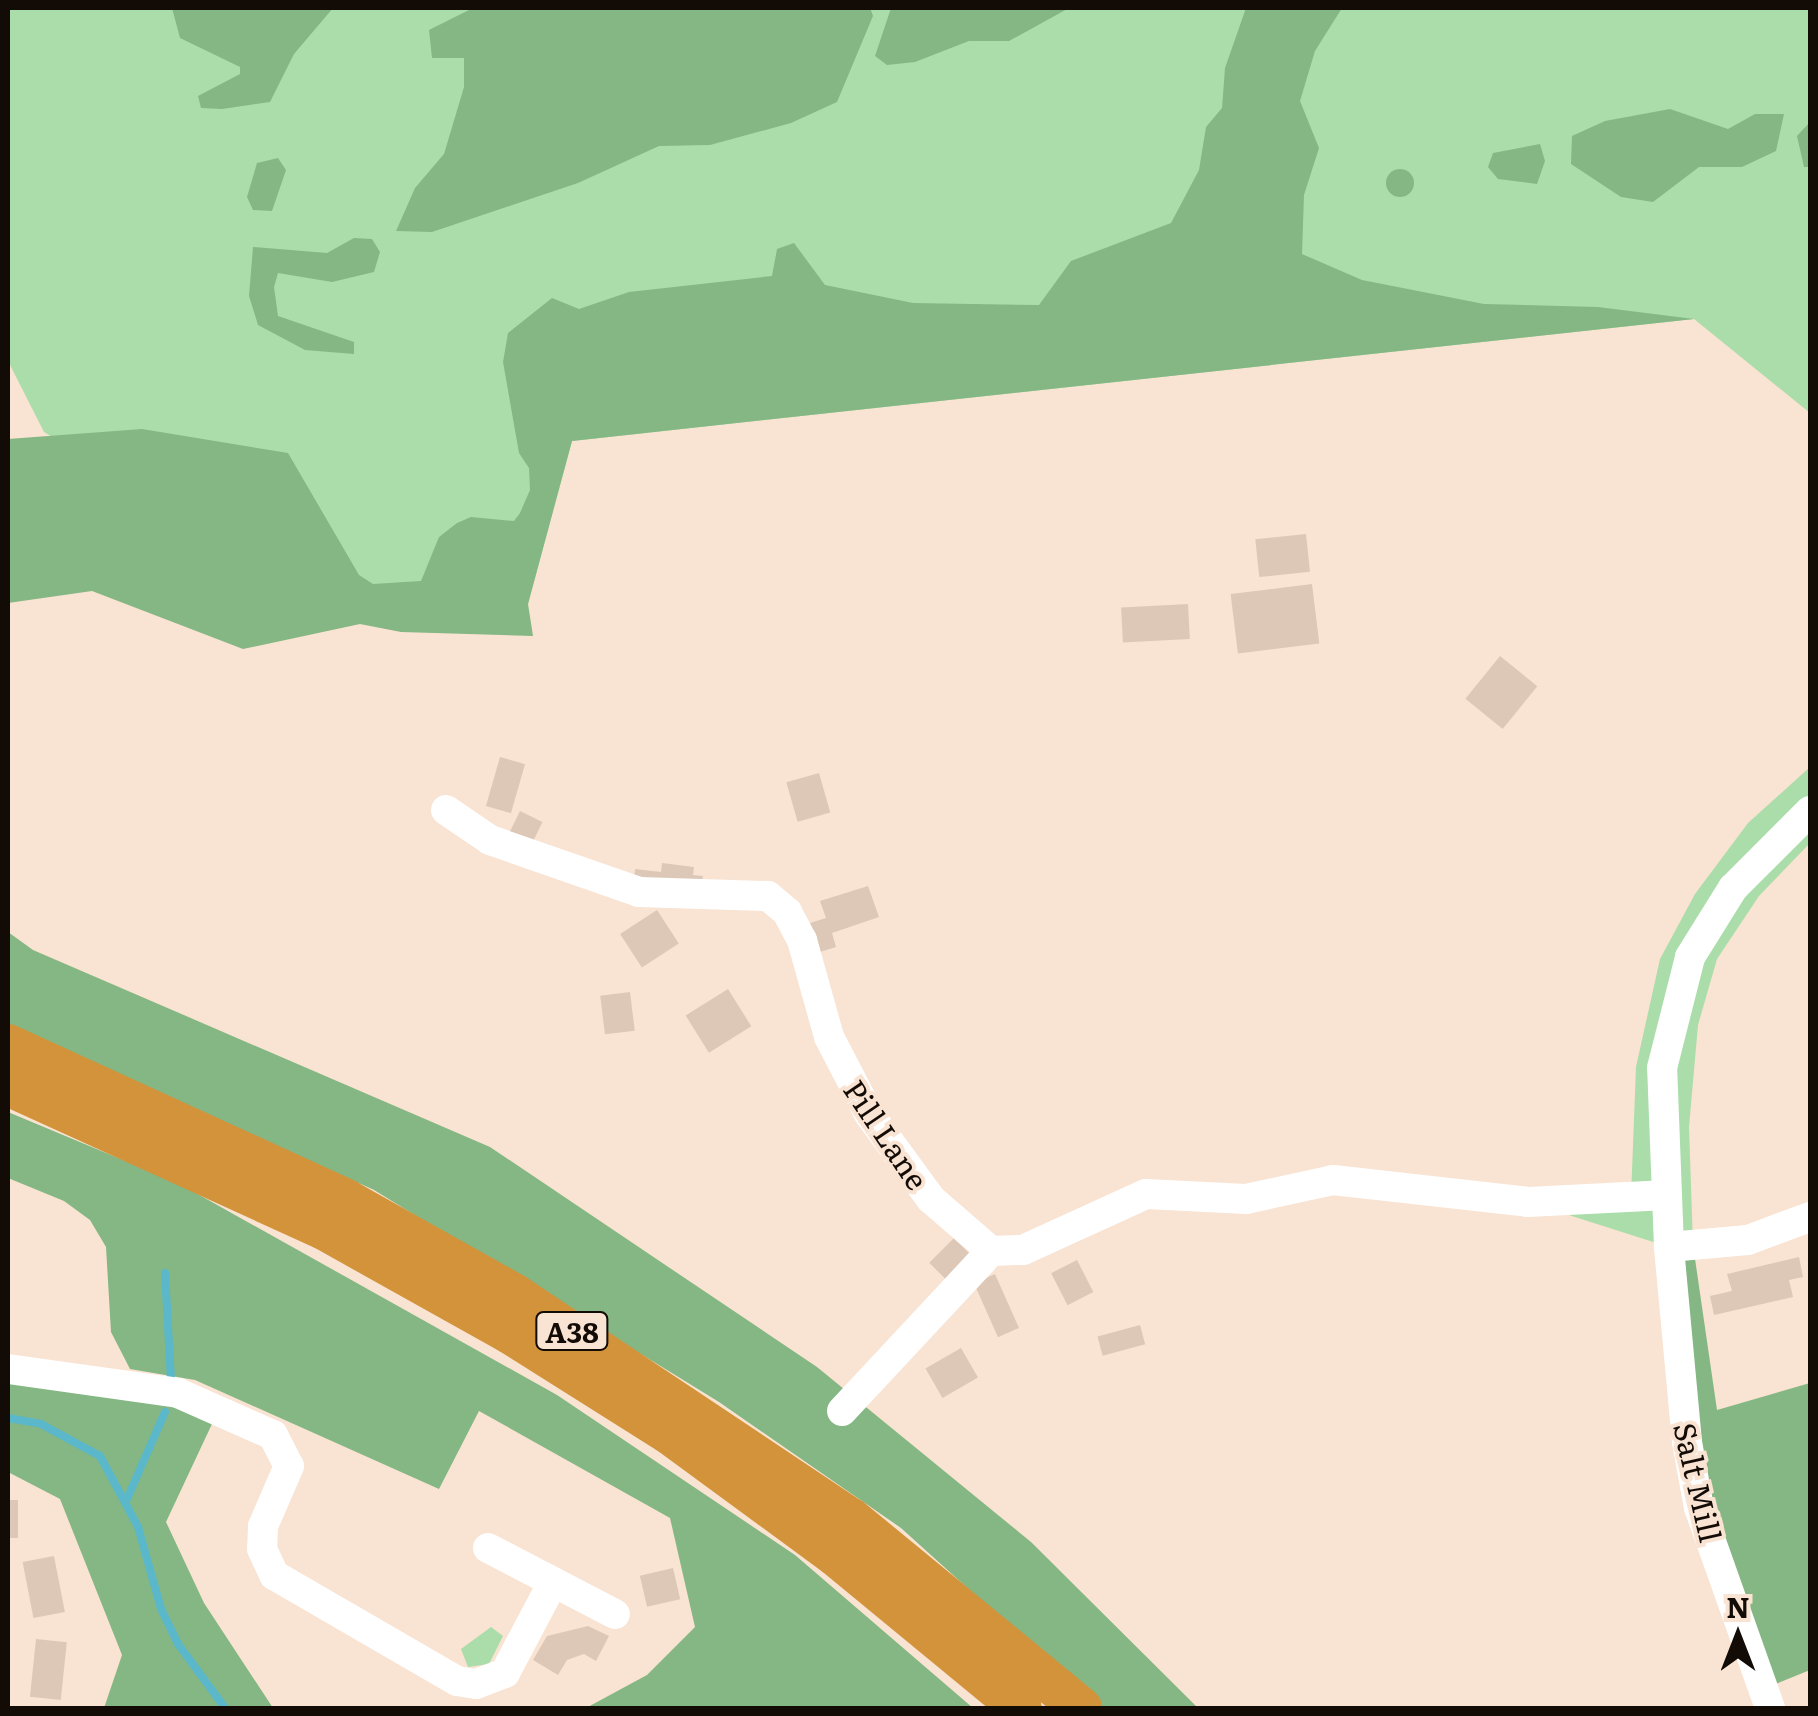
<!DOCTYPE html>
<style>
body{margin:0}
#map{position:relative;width:1818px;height:1716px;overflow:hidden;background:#f9e3d2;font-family:Literata,serif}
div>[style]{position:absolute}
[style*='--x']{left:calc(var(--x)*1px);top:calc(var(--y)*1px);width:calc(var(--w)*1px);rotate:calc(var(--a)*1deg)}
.green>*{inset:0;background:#aadda9}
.forest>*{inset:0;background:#84b783}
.round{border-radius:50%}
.stream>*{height:8px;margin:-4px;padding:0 4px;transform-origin:4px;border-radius:4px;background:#5bb7ca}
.building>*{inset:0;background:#ddc8b7;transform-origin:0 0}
.minor>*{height:30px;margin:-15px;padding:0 15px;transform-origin:15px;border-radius:15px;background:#fff}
.highway>*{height:42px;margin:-21px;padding:0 21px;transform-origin:21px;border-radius:21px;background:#d3933a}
span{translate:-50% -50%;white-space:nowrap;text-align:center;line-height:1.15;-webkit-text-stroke:8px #f9e3d2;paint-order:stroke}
.shield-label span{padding:2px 8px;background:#f9e3d2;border:2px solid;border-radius:8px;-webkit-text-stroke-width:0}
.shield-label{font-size:28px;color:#120b06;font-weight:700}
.street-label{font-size:30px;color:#120b06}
.frame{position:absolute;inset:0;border:10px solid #120b06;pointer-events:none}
.north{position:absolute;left:1688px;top:1586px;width:100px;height:100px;-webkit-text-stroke:8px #f9e3d2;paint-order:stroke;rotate:0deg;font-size:28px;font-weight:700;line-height:40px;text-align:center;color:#120b06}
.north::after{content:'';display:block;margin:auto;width:35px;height:45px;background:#120b06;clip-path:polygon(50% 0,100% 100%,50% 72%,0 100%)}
</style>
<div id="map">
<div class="green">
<div style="clip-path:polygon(8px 8px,1810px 8px,1810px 413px,1694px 319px,572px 441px,528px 604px,324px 604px,44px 432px,8px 361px)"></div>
<div style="clip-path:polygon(1810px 767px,1810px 843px,1759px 896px,1717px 959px,1698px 1025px,1689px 1127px,1693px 1245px,1669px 1247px,1528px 1202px,1631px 1197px,1636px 1067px,1660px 959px,1695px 894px,1748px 823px)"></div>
<div style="clip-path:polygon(491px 1627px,503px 1636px,489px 1664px,468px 1667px,461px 1649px)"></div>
</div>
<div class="forest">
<div style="clip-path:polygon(172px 8px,333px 8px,294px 54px,270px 102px,222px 109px,201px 108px,198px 96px,240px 74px,240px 67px,180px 38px)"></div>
<div style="clip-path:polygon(473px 8px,870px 8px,873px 16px,837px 102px,791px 123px,710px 145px,659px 146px,578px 183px,432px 232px,396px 231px,415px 188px,444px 154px,464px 87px,464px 58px,432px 58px,429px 30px)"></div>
<div style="clip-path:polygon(891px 8px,977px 10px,1069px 8px,1009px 41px,969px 41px,915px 62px,887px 65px,875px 56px)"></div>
<div style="clip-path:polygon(1246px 8px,1342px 8px,1315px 51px,1300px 101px,1319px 148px,1304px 195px,1302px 254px,1362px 280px,1484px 304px,1598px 307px,1694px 319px,572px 441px,528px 604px,533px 636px,401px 632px,360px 624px,243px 649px,92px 591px,8px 603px,8px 439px,142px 429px,288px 453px,359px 575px,373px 584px,421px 581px,439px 537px,457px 523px,471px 517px,514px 521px,520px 513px,530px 490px,529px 468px,519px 453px,503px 362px,508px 333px,552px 298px,579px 309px,629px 292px,772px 276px,777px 249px,794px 243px,825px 285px,913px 303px,1039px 305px,1071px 261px,1171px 223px,1199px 170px,1206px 127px,1222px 108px,1225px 68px)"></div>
<div style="clip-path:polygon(1670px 109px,1728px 129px,1755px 114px,1784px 114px,1776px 151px,1742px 167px,1699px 167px,1653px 202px,1621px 197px,1571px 164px,1572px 136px,1605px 121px)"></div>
<div style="clip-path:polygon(1810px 122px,1810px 167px,1804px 167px,1797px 136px)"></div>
<div style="clip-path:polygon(1540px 144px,1545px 161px,1537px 184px,1498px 179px,1488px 167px,1493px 153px)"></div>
<div style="clip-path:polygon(278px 158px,286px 170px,272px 211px,253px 210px,247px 197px,257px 163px)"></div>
<div class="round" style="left:1386px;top:169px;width:28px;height:28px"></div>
<div style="clip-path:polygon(354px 238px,372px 239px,380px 252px,374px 272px,332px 282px,278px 273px,274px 287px,278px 316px,354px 342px,354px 354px,305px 350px,258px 325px,249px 296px,253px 247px,327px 253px)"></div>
<div style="clip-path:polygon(8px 932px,33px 950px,490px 1147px,817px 1367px,1031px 1542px,1198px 1708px,1100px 1708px,901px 1528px,719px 1402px,374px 1190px,8px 1024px)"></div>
<div style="clip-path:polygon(8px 1112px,178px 1183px,557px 1395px,795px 1555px,973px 1708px,586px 1708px,647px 1675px,695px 1627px,670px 1518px,479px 1411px,439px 1489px,195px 1380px,130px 1369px,111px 1332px,106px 1247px,90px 1220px,64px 1201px,8px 1178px)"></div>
<div style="clip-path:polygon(1693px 1245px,1717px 1410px,1810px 1383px,1810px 1670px,1763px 1689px,1699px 1508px,1669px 1247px)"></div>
<div style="clip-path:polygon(8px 1369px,219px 1409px,166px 1522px,204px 1603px,273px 1708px,104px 1708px,122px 1655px,60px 1499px,8px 1472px)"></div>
</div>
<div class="stream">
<div style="--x:165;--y:1273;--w:106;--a:86.8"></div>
<div style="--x:8;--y:1418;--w:34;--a:10"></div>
<div style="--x:41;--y:1424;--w:67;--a:28.5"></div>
<div style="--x:100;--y:1456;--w:81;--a:61.8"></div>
<div style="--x:138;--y:1527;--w:85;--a:74.3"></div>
<div style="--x:161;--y:1609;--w:39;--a:64"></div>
<div style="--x:178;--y:1644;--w:79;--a:53.7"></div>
<div style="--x:127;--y:1499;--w:95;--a:-66.4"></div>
</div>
<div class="building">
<div style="left:1306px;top:534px;width:38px;height:51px;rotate:84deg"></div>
<div style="left:1312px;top:584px;width:60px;height:82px;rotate:83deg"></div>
<div style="left:1188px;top:604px;width:35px;height:67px;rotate:87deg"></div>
<div style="left:1500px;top:656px;width:48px;height:55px;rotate:39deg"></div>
<div style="left:500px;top:757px;width:26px;height:51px;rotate:16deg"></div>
<div style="left:819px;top:773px;width:41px;height:34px;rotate:74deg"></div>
<div style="left:520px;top:811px;width:25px;height:28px;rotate:26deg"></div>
<div style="clip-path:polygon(662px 863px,694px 867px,693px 875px,703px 876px,701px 888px,634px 880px,635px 869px,661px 872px)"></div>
<div style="clip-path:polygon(868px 886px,879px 917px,832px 933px,836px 947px,820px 952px,810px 923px,826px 918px,820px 901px)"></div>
<div style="left:657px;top:910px;width:40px;height:44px;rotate:57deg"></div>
<div style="left:728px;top:989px;width:44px;height:50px;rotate:58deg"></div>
<div style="left:630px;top:992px;width:39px;height:30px;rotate:83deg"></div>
<div style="left:954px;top:1238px;width:28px;height:35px;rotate:45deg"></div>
<div style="clip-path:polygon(1799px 1257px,1803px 1277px,1789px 1280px,1793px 1297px,1714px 1315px,1710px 1296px,1732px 1291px,1727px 1274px)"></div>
<div style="left:1077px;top:1260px;width:36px;height:29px;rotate:63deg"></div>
<div style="left:995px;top:1274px;width:59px;height:23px;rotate:66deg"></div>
<div style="left:1140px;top:1325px;width:20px;height:44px;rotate:75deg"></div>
<div style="left:961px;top:1348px;width:34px;height:41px;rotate:60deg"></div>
<div style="left:8px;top:1500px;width:10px;height:38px"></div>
<div style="left:54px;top:1556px;width:57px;height:32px;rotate:79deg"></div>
<div style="left:673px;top:1568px;width:32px;height:34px;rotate:77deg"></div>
<div style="clip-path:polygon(588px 1626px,609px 1636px,596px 1661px,584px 1654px,567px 1660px,558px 1675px,533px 1660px,547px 1636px)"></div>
<div style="left:36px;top:1639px;width:31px;height:58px;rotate:6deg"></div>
</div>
<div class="minor">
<div style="--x:446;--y:810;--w:53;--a:34.3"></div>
<div style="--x:490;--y:840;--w:158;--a:19.2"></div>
<div style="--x:639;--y:892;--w:129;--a:1.8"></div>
<div style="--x:768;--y:896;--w:25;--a:40"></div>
<div style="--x:787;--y:912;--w:32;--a:62"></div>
<div style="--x:802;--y:940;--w:101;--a:74.4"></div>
<div style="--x:829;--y:1037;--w:87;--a:62.5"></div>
<div style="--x:869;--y:1114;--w:105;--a:53.9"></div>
<div style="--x:931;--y:1199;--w:79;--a:40.9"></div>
<div style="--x:991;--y:1251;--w:32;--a:-2"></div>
<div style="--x:1023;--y:1250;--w:135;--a:-24.5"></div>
<div style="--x:1146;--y:1194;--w:100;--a:2.9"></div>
<div style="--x:1246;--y:1199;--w:89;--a:-12.3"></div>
<div style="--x:1333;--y:1180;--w:196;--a:6.4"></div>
<div style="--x:1528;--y:1202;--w:139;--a:-2.9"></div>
<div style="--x:1669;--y:1247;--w:79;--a:-5.1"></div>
<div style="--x:1748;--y:1240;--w:66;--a:-20.4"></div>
<div style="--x:8;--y:1369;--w:172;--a:8"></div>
<div style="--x:178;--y:1393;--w:104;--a:23.9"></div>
<div style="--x:273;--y:1435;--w:35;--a:63"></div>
<div style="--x:289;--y:1466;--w:65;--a:113.4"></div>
<div style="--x:263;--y:1526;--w:23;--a:92"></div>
<div style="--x:262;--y:1549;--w:29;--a:65"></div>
<div style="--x:274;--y:1575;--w:211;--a:30.1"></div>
<div style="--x:457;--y:1681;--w:19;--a:9"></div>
<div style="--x:476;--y:1684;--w:31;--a:-21"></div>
<div style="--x:505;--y:1673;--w:103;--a:-62.2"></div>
<div style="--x:842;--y:1411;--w:219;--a:-47"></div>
<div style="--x:488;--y:1548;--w:143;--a:27.5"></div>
<div style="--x:1770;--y:1708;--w:212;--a:-109.5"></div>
<div style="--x:1699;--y:1508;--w:67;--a:-100.3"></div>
<div style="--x:1687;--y:1442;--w:196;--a:-95.3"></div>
<div style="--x:1669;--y:1247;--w:179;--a:-92.2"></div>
<div style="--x:1662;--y:1068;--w:114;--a:-75.8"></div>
<div style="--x:1690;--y:957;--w:81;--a:-58.1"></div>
<div style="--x:1733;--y:888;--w:109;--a:-45"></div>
</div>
<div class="highway">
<div style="--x:8;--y:1045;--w:372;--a:24.6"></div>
<div style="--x:346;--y:1200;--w:194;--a:29.3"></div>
<div style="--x:515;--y:1295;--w:404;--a:33.7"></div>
<div style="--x:851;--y:1519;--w:298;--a:39.4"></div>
<div style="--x:8;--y:1085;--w:347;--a:24.5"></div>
<div style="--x:324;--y:1229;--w:213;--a:29.2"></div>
<div style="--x:510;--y:1333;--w:188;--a:32.2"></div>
<div style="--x:669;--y:1433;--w:205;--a:36.3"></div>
<div style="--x:834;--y:1554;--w:242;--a:39.5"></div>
</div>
<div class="shield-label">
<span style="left:572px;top:1331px">A38</span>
</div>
<div class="street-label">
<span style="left:887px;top:1134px;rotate:56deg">Pill Lane</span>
<span style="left:1699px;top:1482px;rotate:77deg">Salt Mill</span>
</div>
<div class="frame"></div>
<div class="north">N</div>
</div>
